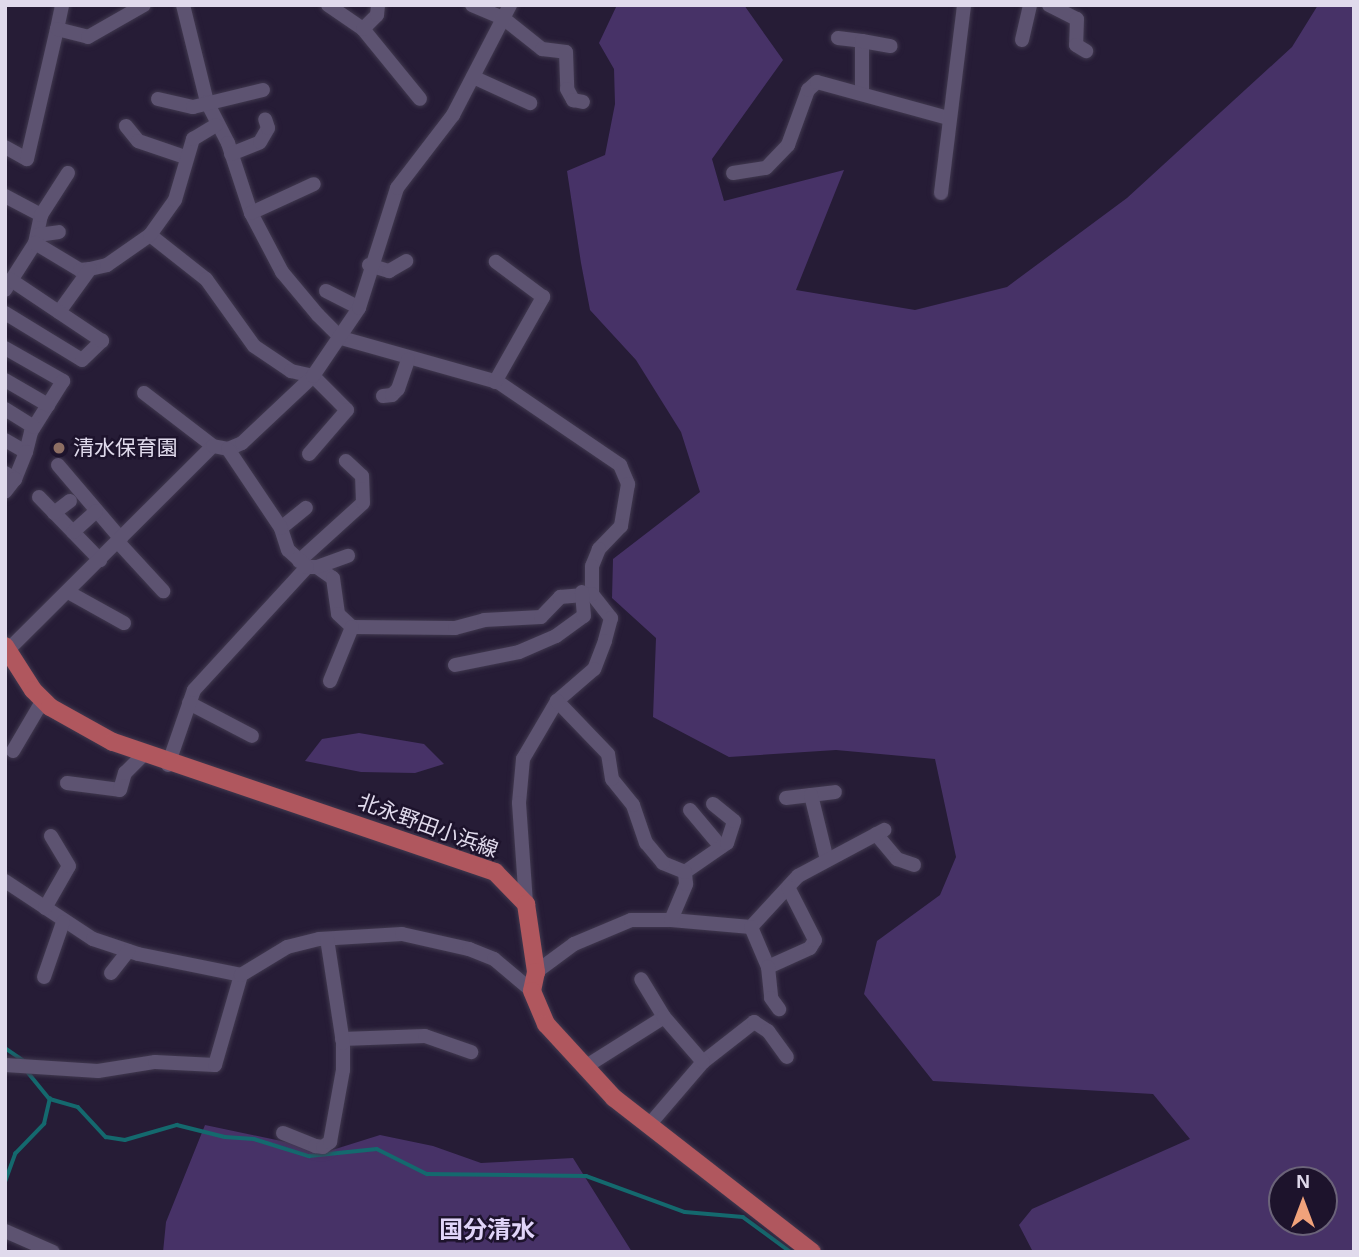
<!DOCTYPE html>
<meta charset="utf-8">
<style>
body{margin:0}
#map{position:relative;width:1359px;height:1257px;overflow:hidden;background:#261c36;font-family:Helvetica,"Noto Sans JP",sans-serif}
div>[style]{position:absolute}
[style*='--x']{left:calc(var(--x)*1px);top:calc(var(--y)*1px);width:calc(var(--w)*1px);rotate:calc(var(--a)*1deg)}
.green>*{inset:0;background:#473267}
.stream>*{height:3.5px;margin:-1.75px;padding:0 1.75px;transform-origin:1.75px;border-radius:1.75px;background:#14696e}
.roads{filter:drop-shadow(0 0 2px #41394f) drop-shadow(0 0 2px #41394f)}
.minor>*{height:14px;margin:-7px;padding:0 7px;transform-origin:7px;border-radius:7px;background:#5d5371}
.major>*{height:18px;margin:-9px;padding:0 9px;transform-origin:9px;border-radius:9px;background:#b0575e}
.dots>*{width:19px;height:19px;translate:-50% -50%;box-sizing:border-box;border:4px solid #1d132c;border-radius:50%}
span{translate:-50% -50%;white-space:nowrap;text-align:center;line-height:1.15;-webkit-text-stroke:5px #1d132c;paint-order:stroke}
.poi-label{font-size:21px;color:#e0daec}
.left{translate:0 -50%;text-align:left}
.street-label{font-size:21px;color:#e0daec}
.quarter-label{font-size:24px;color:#e0d4f8;font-weight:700}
.frame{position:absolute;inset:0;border:7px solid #e0daec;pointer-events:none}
.north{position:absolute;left:1268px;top:1166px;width:70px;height:70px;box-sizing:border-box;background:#1d132c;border:2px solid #6b6379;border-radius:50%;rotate:0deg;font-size:19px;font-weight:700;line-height:28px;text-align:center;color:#e0daec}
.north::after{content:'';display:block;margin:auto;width:24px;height:32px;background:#f1a27b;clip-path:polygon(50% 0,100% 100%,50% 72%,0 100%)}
</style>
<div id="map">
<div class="green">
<div style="clip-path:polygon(evenodd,617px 5px,744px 5px,783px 60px,712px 159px,724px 201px,844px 170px,796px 290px,915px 310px,1007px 287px,1127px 198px,1292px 47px,1318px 5px,1354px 5px,1354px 1252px,1033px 1252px,1019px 1225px,1032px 1209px,1190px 1139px,1153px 1094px,933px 1081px,864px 994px,877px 941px,940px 895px,956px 857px,935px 759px,836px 750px,729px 757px,653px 717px,656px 638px,612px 598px,613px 559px,700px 492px,681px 432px,636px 360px,590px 310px,581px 263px,567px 171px,605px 155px,615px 104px,614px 69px,599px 43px,617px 5px,1282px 1180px,1324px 1180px,1324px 1222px,1282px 1222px,1282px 1180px)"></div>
<div style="clip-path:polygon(359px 733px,424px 744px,444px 764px,415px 773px,361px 772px,305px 761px,322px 739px)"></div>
<div style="clip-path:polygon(205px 1125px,329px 1151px,380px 1135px,433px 1146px,481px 1163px,573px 1158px,632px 1252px,163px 1252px,166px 1222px)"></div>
</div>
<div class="stream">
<div style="--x:5;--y:1048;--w:23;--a:34"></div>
<div style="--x:27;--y:1071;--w:36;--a:51"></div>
<div style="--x:50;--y:1099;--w:29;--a:16"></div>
<div style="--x:78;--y:1107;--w:41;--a:47"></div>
<div style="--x:106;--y:1137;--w:19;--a:9"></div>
<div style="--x:125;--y:1140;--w:54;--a:-16.1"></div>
<div style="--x:177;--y:1125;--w:49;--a:14"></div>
<div style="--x:225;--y:1137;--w:29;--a:4"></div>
<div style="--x:254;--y:1139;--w:58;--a:17.2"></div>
<div style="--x:309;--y:1156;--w:68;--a:-5.9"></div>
<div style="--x:377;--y:1149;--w:56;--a:26.6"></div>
<div style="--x:427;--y:1174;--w:159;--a:0.7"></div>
<div style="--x:586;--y:1176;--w:105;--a:20"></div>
<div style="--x:685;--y:1212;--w:58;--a:4.9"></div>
<div style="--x:743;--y:1217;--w:59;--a:36.1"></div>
<div style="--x:5;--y:1182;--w:30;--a:-70"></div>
<div style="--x:15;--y:1154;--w:42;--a:-46"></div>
<div style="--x:44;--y:1124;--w:26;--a:-77"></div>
</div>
<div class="roads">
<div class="minor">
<div style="--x:183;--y:5;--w:100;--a:76.1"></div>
<div style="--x:207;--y:102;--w:46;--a:62.9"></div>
<div style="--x:228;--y:143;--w:74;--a:71.8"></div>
<div style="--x:251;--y:213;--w:67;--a:62.3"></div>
<div style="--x:282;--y:272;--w:56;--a:50.1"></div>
<div style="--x:318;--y:315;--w:33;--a:45"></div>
<div style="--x:341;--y:338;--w:163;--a:15.7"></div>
<div style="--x:498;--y:382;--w:148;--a:34.2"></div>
<div style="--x:620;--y:465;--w:21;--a:67"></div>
<div style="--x:628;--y:484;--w:43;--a:99.5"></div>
<div style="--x:621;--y:526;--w:32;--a:134"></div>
<div style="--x:599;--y:549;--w:18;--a:112"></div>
<div style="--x:592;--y:566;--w:28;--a:90"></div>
<div style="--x:592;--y:594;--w:31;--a:52"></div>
<div style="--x:611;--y:618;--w:24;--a:105"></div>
<div style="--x:605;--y:641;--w:30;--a:111"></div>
<div style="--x:594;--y:669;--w:49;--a:139.1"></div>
<div style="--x:557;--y:701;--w:67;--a:120.4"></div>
<div style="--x:523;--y:759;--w:44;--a:95.2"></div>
<div style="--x:519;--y:803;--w:101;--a:86"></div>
<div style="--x:328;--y:5;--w:42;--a:34.4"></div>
<div style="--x:363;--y:29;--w:90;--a:50.8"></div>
<div style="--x:472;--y:5;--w:34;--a:23"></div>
<div style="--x:503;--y:18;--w:50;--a:38.5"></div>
<div style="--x:542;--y:49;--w:24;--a:7"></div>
<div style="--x:566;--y:52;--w:37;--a:88"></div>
<div style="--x:567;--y:89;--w:13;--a:61"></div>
<div style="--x:573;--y:100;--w:10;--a:11"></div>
<div style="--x:1049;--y:5;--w:31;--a:27"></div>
<div style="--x:1077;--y:19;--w:26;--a:92"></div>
<div style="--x:1076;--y:45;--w:12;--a:31"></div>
<div style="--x:57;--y:29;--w:25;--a:-78"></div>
<div style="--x:363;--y:29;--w:20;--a:-45"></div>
<div style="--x:377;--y:15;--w:10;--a:-84"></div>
<div style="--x:838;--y:38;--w:24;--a:7"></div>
<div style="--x:1022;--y:40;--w:36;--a:-77"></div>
<div style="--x:473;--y:77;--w:63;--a:24.5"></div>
<div style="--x:862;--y:91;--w:50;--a:-90"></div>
<div style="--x:862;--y:41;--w:29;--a:10"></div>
<div style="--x:158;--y:99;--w:36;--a:13"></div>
<div style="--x:193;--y:107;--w:72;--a:-13.7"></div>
<div style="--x:126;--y:126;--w:19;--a:51"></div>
<div style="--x:138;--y:141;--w:50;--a:18.8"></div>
<div style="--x:5;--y:147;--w:25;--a:29"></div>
<div style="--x:27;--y:159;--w:133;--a:-77"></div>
<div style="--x:57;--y:29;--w:32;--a:14"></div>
<div style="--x:88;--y:37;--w:64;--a:-29.7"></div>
<div style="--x:231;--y:154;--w:31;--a:-22"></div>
<div style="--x:260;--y:142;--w:16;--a:-60"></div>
<div style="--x:268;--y:128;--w:9;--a:-108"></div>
<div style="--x:733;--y:173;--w:33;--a:-9"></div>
<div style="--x:766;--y:168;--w:32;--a:-46"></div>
<div style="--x:788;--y:145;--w:59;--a:-70"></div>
<div style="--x:808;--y:90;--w:12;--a:-42"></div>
<div style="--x:817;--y:82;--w:136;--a:15.4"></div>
<div style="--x:941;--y:193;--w:189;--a:-83"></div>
<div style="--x:5;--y:196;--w:41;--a:27.8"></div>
<div style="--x:41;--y:215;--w:29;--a:102"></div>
<div style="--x:251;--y:213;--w:69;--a:-24.7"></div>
<div style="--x:41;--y:215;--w:50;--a:-57.3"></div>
<div style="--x:38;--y:235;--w:21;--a:-8"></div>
<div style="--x:150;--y:235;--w:71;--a:38.2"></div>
<div style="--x:206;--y:279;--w:82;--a:54.4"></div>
<div style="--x:254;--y:346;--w:45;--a:34"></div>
<div style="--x:291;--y:371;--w:23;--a:13"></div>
<div style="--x:313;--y:376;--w:48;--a:45"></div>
<div style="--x:347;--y:410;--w:58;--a:130.8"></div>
<div style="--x:369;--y:265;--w:21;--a:17"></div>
<div style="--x:389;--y:271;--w:20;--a:-30"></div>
<div style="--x:5;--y:290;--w:56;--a:-57.4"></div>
<div style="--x:35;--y:243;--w:52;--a:31"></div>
<div style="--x:80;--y:270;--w:10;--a:-6"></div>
<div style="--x:90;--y:269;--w:17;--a:-13"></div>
<div style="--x:107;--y:265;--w:52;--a:-34.9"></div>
<div style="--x:150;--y:235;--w:43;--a:-54.5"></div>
<div style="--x:175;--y:200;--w:64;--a:-73.6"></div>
<div style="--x:193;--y:139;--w:27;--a:-31"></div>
<div style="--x:326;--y:291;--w:37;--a:27"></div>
<div style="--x:59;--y:312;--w:53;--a:-54.2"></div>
<div style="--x:5;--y:313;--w:90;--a:31.4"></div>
<div style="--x:82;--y:360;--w:28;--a:-44"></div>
<div style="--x:102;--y:341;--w:110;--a:-146.2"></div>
<div style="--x:5;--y:348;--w:67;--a:29.6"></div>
<div style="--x:63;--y:381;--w:60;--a:122.1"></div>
<div style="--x:31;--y:432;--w:21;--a:104"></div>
<div style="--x:5;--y:380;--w:50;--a:30.2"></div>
<div style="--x:495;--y:382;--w:98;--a:-60.5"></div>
<div style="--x:543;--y:297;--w:59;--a:-143.3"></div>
<div style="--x:144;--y:393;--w:87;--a:37.5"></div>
<div style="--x:383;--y:396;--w:9;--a:-6"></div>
<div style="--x:392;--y:395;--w:8;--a:-45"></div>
<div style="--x:398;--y:389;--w:31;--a:-71"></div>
<div style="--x:5;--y:409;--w:34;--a:32"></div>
<div style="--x:5;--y:440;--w:24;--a:30"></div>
<div style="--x:26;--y:452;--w:29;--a:112"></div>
<div style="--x:58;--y:465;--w:97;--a:49.6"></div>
<div style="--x:5;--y:473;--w:12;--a:31"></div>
<div style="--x:15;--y:479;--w:16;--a:128"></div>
<div style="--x:39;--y:497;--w:88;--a:45.9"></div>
<div style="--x:54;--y:513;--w:20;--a:-37"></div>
<div style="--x:281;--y:528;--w:32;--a:-39"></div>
<div style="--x:73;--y:532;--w:31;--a:-42"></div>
<div style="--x:118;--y:542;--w:67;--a:47.4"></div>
<div style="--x:299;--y:561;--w:86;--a:-42.2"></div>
<div style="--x:363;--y:503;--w:27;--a:-92"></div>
<div style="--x:362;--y:476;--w:22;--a:-137"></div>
<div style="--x:307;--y:567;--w:10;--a:0"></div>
<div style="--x:317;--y:567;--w:19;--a:35"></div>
<div style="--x:333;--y:578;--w:36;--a:82"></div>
<div style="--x:338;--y:614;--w:19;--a:43"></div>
<div style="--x:352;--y:627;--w:103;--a:0.6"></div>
<div style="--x:455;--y:628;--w:30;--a:-15"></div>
<div style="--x:484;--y:620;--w:57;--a:-3"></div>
<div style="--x:541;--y:617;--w:28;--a:-46"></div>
<div style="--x:560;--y:597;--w:32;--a:-5"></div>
<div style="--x:317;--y:567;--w:33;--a:-20"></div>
<div style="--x:68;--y:592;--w:64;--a:29"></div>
<div style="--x:10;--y:648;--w:286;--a:-44.9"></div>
<div style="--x:213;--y:446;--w:15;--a:11"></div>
<div style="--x:228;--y:449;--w:15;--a:-23"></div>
<div style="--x:242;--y:443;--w:98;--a:-43.3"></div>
<div style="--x:313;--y:376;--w:82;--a:-55.9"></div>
<div style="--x:359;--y:308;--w:126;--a:-72.4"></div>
<div style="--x:397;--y:188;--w:92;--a:-52.5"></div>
<div style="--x:453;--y:115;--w:124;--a:-62.6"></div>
<div style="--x:455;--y:665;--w:65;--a:-11.5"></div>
<div style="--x:519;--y:652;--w:40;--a:-23.4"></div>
<div style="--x:556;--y:636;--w:34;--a:-36"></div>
<div style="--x:584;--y:616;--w:24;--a:-95"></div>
<div style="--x:330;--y:681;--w:58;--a:-67.8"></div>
<div style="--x:189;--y:703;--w:71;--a:27.6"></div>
<div style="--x:13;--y:751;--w:59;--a:-59.5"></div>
<div style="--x:168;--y:765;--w:79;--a:-70.9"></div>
<div style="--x:194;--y:690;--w:167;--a:-47.4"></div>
<div style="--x:307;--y:567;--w:25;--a:-138"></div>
<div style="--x:288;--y:550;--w:23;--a:-108"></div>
<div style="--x:281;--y:528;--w:95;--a:-123.9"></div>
<div style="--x:67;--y:783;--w:53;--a:7.5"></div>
<div style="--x:120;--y:790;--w:18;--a:-74"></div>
<div style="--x:125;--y:773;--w:24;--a:-45"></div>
<div style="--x:811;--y:795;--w:24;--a:-7"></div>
<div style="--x:786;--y:798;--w:25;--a:-7"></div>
<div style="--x:811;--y:795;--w:67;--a:76.2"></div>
<div style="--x:690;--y:810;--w:48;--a:50"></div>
<div style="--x:876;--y:834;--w:33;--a:50"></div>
<div style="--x:897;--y:859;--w:18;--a:19"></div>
<div style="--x:685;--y:872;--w:51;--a:-34.6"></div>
<div style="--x:727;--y:843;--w:23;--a:-72"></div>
<div style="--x:734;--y:821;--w:27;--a:-141"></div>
<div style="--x:5;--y:881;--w:105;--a:33.4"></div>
<div style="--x:93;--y:939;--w:47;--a:18.4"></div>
<div style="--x:138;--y:954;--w:105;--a:11.5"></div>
<div style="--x:45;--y:908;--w:48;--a:-60.3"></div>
<div style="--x:69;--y:866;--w:35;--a:-121"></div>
<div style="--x:671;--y:920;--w:80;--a:5"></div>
<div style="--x:751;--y:927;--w:69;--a:-47.3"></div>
<div style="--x:798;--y:876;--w:98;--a:-28.1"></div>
<div style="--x:751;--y:927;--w:43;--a:67"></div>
<div style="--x:768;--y:967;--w:46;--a:-24.3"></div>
<div style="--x:810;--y:948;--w:9;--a:-58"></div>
<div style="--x:815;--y:940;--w:59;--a:-117"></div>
<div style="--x:768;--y:967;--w:31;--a:84"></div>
<div style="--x:771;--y:998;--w:14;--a:54"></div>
<div style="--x:536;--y:972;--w:47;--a:-36.4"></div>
<div style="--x:574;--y:944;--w:62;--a:-22.8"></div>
<div style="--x:631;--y:920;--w:40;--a:0"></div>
<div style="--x:671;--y:920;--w:39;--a:-67"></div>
<div style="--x:686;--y:884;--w:12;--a:-95"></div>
<div style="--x:685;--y:872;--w:24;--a:-158"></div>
<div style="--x:663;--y:863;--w:26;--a:-130"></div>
<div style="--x:646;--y:843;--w:40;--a:-108.9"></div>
<div style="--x:633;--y:805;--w:33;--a:-129"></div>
<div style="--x:612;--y:779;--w:25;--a:-99"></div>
<div style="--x:608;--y:754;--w:74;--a:-133.9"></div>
<div style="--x:111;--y:973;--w:28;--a:-52"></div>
<div style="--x:44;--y:977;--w:58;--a:-70.9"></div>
<div style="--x:342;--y:1039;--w:83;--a:-2.1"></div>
<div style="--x:425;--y:1036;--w:49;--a:19.2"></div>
<div style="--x:703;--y:1062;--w:65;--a:-38.1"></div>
<div style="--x:754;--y:1022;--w:17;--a:33"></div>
<div style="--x:768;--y:1031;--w:32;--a:54"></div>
<div style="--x:5;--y:1065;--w:93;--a:3.7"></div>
<div style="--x:98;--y:1071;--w:58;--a:-9"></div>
<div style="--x:155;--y:1062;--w:60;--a:2.9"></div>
<div style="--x:215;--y:1065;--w:94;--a:-73.9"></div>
<div style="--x:241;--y:975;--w:54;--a:-31.3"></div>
<div style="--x:287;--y:947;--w:33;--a:-14"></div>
<div style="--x:319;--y:939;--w:83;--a:-3.4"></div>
<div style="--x:402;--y:934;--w:69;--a:12.6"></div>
<div style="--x:469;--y:949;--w:27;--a:22"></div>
<div style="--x:494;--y:959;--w:50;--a:40.1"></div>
<div style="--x:585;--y:1067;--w:93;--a:-32.3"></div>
<div style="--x:664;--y:1017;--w:44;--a:-121.2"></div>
<div style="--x:649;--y:1125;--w:83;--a:-49.4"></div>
<div style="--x:703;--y:1062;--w:60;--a:-130.9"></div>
<div style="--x:283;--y:1133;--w:35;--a:22"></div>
<div style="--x:315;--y:1146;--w:8;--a:7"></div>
<div style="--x:323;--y:1147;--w:9;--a:-36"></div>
<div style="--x:330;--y:1142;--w:73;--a:-79.8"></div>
<div style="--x:343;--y:1070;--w:27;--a:-90"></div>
<div style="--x:343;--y:1043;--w:105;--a:-98.7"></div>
<div style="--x:5;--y:1231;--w:52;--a:23.6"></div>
</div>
<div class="major">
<div style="--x:5;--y:646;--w:52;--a:57.5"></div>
<div style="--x:33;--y:690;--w:24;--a:45"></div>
<div style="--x:50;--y:707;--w:72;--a:29.1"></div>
<div style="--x:113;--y:742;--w:404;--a:18.8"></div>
<div style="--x:495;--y:872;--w:45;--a:45.9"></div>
<div style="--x:526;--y:904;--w:69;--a:81.6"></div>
<div style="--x:536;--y:972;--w:19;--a:102"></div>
<div style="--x:532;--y:991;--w:36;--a:67"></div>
<div style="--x:546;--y:1024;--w:100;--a:47.4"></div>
<div style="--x:614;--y:1098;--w:251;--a:37.9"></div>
</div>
</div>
<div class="dots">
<div style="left:59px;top:448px;background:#8d6e63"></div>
</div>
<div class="poi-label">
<span class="left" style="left:73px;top:448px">清水保育園</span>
</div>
<div class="street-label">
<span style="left:428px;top:826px;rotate:20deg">北永野田小浜線</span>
</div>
<div class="quarter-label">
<span style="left:487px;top:1230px">国分清水</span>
</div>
<div class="frame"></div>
<div class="north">N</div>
</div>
